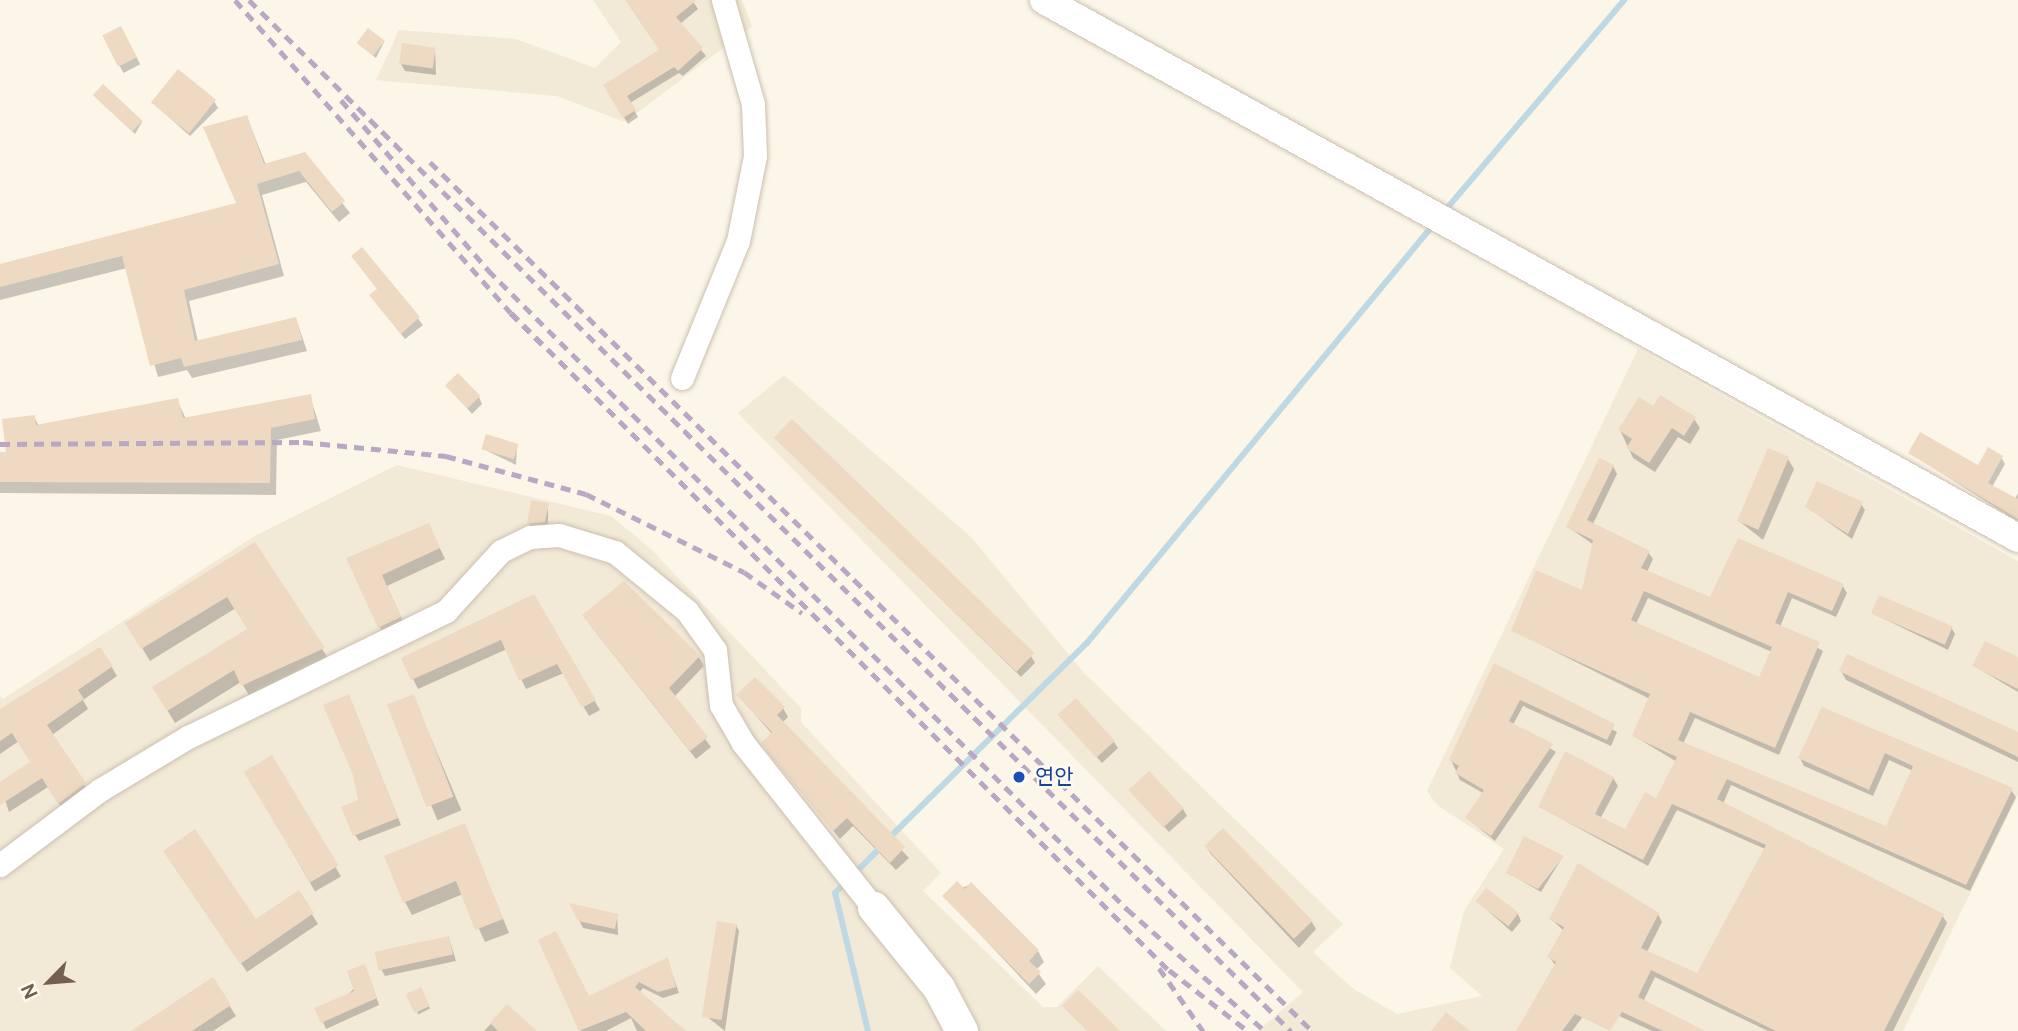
<!DOCTYPE html>
<meta charset="utf-8">
<style>
body{margin:0}
#map{position:relative;width:2018px;height:1031px;overflow:hidden;background:#fbf6e8;font-family:"DM Sans","Noto Sans KR",sans-serif}
div>[style]{position:absolute}
[style*='--x']{left:calc(var(--x)*1px);top:calc(var(--y)*1px);width:calc(var(--w)*1px);rotate:calc(var(--a)*1deg)}
.residential>*{inset:0;background:#f2e9d7}
.shadow>*{inset:0;background:#0003;transform-origin:0 0}
.stream>*{height:6px;margin:-3px;padding:0 3px;transform-origin:3px;border-radius:3px;background:#bed9e3}
.building>*{inset:0;background:#eed9c2;transform-origin:0 0}
.roads{filter:drop-shadow(0 0 2px #ccbfaf) drop-shadow(0 0 2px #ccbfaf)}
.minor>*{height:23px;margin:-11.5px;padding:0 11.5px;transform-origin:11.5px;border-radius:11.5px;background:#fff}
.tertiary>*{height:28px;margin:-14px;padding:0 14px;transform-origin:14px;border-radius:14px;background:#fff}
.secondary>*{height:32px;margin:-16px;padding:0 16px;transform-origin:16px;border-radius:16px;background:#fff}
.rail>*{height:5px;margin-top:-2.5px;transform-origin:0;background:repeating-linear-gradient(90deg,#baa7c4 0 10px,transparent 0 17px)}
.dots>*{width:19px;height:19px;translate:-50% -50%;box-sizing:border-box;border:4px solid #fefaef;border-radius:50%}
span{translate:-50% -50%;white-space:nowrap;text-align:center;line-height:1.15;-webkit-text-stroke:5px #fefaef;paint-order:stroke}
.transit-label{font-size:21px;color:#164399}
.left{translate:0 -50%;text-align:left}
.north{position:absolute;left:14px;top:947px;width:70px;height:70px;-webkit-text-stroke:5px #fefaef;paint-order:stroke;rotate:245deg;font-size:19px;font-weight:700;line-height:28px;text-align:center;color:#73604e}
.north::after{content:'';display:block;margin:auto;width:24px;height:32px;background:#73604e;clip-path:polygon(50% 0,100% 100%,50% 72%,0 100%)}
</style>
<div id="map">
<div class="residential">
<div style="clip-path:polygon(593px 0,742px 0,752px 26px,625px 122px,557px 96px,376px 80px,399px 30px,516px 39px,595px 68px,621px 42px)"></div>
<div style="clip-path:polygon(1638px 349px,2018px 561px,2018px 795px,1903px 1031px,1258px 1031px,1303px 992px,738px 413px,784px 375px,971px 537px,1084px 673px,1343px 924px,1313px 952px,1352px 988px,1397px 1014px,1482px 996px,1450px 968px,1464px 911px,1504px 849px,1437px 805px,1427px 791px)"></div>
<div style="clip-path:polygon(397px 465px,611px 516px,651px 549px,801px 708px,801px 722px,941px 873px,923px 891px,1043px 1007px,1057px 1007px,1098px 966px,1166px 1031px,0 1031px,0 696px,3px 699px,253px 537px)"></div>
</div>
<div class="shadow">
<div style="clip-path:polygon(626px 0,692px 0,698px 9px,680px 24px,706px 56px,683px 76px,679px 73px,630px 103px,638px 117px,628px 124px,605px 85px,661px 51px)"></div>
<div style="left:121px;top:28px;width:41px;height:19px;rotate:62deg"></div>
<div style="clip-path:polygon(384px 42px,376px 58px,359px 44px)"></div>
<div style="clip-path:polygon(435px 49px,436px 75px,405px 71px,401px 64px)"></div>
<div style="clip-path:polygon(103px 87px,142px 122px,135px 134px,97px 98px)"></div>
<div style="clip-path:polygon(214px 101px,218px 108px,190px 136px,153px 103px)"></div>
<div style="clip-path:polygon(247px 117px,266px 165px,304px 154px,350px 213px,339px 222px,306px 182px,262px 195px,284px 276px,189px 301px,198px 342px,296px 319px,307px 351px,192px 378px,187px 370px,158px 377px,127px 268px,0 300px,0 266px,239px 204px)"></div>
<div style="clip-path:polygon(362px 249px,423px 325px,405px 339px,375px 302px,378px 290px,353px 257px)"></div>
<div style="clip-path:polygon(448px 386px,479px 397px,482px 404px,472px 414px)"></div>
<div style="clip-path:polygon(310px 396px,321px 431px,277px 440px,276px 495px,0 493px,0 454px,8px 454px,34px 417px,39px 426px,177px 400px,186px 419px)"></div>
<div style="clip-path:polygon(1654px 408px,1694px 419px,1700px 428px,1690px 444px,1678px 437px,1655px 472px,1633px 458px,1620px 430px)"></div>
<div style="clip-path:polygon(776px 438px,1031px 656px,1035px 663px,1021px 677px)"></div>
<div style="clip-path:polygon(517px 446px,516px 465px,483px 449px)"></div>
<div style="clip-path:polygon(1910px 453px,1979px 468px,2001px 457px,2005px 464px,1992px 487px,2015px 499px,2018px 493px,2018px 522px)"></div>
<div style="clip-path:polygon(1788px 459px,1794px 469px,1763px 540px,1739px 521px)"></div>
<div style="clip-path:polygon(evenodd,1613px 466px,1617px 474px,1593px 524px,1648px 552px,1653px 559px,1647px 572px,1711px 599px,1842px 585px,1847px 593px,1836px 617px,1792px 598px,1780px 627px,1823px 651px,1779px 755px,1695px 718px,1683px 744px,1887px 828px,1913px 771px,1889px 760px,1873px 796px,1804px 766px,1800px 758px,1823px 709px,2011px 790px,2016px 797px,1970px 891px,1731px 785px,1723px 804px,1942px 915px,1947px 923px,1893px 1031px,1768px 1031px,1655px 977px,1643px 1002px,1701px 1031px,1652px 1031px,1582px 999px,1585px 1014px,1572px 1031px,1525px 1031px,1556px 966px,1549px 957px,1564px 931px,1551px 919px,1658px 914px,1662px 922px,1647px 952px,1697px 975px,1765px 849px,1677px 810px,1648px 866px,1540px 807px,1613px 778px,1618px 786px,1600px 819px,1626px 832px,1657px 801px,1677px 762px,1634px 736px,1650px 699px,1512px 630px,1583px 593px,1594px 545px,1568px 527px,1613px 466px,1648px 598px,1772px 652px,1760px 680px,1636px 624px,1648px 598px)"></div>
<div style="clip-path:polygon(1861px 504px,1865px 510px,1852px 539px,1807px 507px)"></div>
<div style="clip-path:polygon(548px 505px,548px 528px,532px 530px,529px 523px)"></div>
<div style="clip-path:polygon(434px 536px,445px 559px,387px 586px,406px 628px,385px 638px,348px 559px)"></div>
<div style="clip-path:polygon(254px 545px,330px 661px,250px 697px,241px 682px,175px 723px,154px 688px,249px 630px,236px 608px,150px 661px,127px 623px)"></div>
<div style="clip-path:polygon(534px 596px,600px 710px,589px 716px,564px 673px,526px 689px,507px 649px,418px 689px,403px 659px)"></div>
<div style="clip-path:polygon(1872px 613px,1951px 627px,1955px 634px,1948px 650px)"></div>
<div style="clip-path:polygon(590px 625px,699px 657px,704px 666px,674px 697px,711px 747px,696px 759px)"></div>
<div style="clip-path:polygon(2018px 659px,2018px 692px,1974px 666px)"></div>
<div style="clip-path:polygon(1495px 665px,1617px 732px,1611px 746px,1523px 706px,1513px 725px,1556px 752px,1495px 841px,1467px 818px,1483px 793px,1460px 780px,1451px 760px)"></div>
<div style="clip-path:polygon(111px 666px,117px 676px,83px 700px,88px 709px,52px 735px,90px 794px,65px 812px,48px 787px,9px 812px,0 784px,32px 762px,19px 741px,0 754px,0 711px)"></div>
<div style="clip-path:polygon(1841px 671px,2018px 734px,2018px 762px,1846px 680px)"></div>
<div style="clip-path:polygon(738px 695px,783px 708px,788px 717px,782px 723px,909px 858px,896px 870px,853px 826px,840px 839px,768px 752px,763px 743px,772px 734px)"></div>
<div style="left:413px;top:696px;width:124px;height:26px;rotate:67deg"></div>
<div style="clip-path:polygon(352px 703px,401px 825px,359px 841px,355px 835px,360px 801px)"></div>
<div style="clip-path:polygon(1060px 715px,1114px 742px,1118px 748px,1102px 763px)"></div>
<div style="left:272px;top:757px;width:138px;height:30px;rotate:60deg"></div>
<div style="clip-path:polygon(1131px 790px,1183px 809px,1187px 816px,1169px 832px)"></div>
<div style="clip-path:polygon(464px 825px,509px 933px,485px 942px,463px 894px,412px 915px,405px 902px)"></div>
<div style="clip-path:polygon(1223px 831px,1312px 922px,1316px 929px,1299px 948px,1210px 853px,1206px 846px)"></div>
<div style="clip-path:polygon(1562px 858px,1541px 892px,1508px 873px)"></div>
<div style="clip-path:polygon(171px 861px,255px 922px,298px 892px,318px 924px,247px 972px)"></div>
<div style="clip-path:polygon(971px 884px,1038px 951px,1044px 962px,1036px 970px,1046px 984px,1036px 994px,944px 896px)"></div>
<div style="clip-path:polygon(1478px 902px,1518px 914px,1521px 921px,1512px 932px)"></div>
<div style="clip-path:polygon(617px 915px,618px 935px,583px 928px,579px 920px)"></div>
<div style="clip-path:polygon(736px 925px,739px 931px,725px 1031px,706px 1016px)"></div>
<div style="clip-path:polygon(449px 938px,456px 961px,385px 976px,381px 969px)"></div>
<div style="clip-path:polygon(540px 940px,588px 998px,667px 959px,679px 993px,663px 998px,643px 988px,639px 993px,683px 1031px,637px 1031px,631px 1018px,606px 1031px,581px 1031px)"></div>
<div style="clip-path:polygon(368px 973px,379px 1005px,326px 1029px,323px 1022px)"></div>
<div style="clip-path:polygon(213px 979px,236px 1016px,213px 1031px,139px 1031px)"></div>
<div style="left:420px;top:989px;width:22px;height:13px;rotate:63deg"></div>
<div style="clip-path:polygon(507px 1007px,534px 1031px,484px 1031px)"></div>
</div>
<div class="stream">
<div style="--x:1443;--y:213;--w:280;--a:-49.6"></div>
<div style="--x:889;--y:838;--w:278;--a:-44.6"></div>
<div style="--x:1087;--y:643;--w:544;--a:-50.37"></div>
<div style="--x:868;--y:1031;--w:142;--a:-103.4"></div>
<div style="--x:835;--y:893;--w:66;--a:-45"></div>
</div>
<div class="building">
<div style="clip-path:polygon(625px 0,697px 0,676px 17px,703px 48px,678px 71px,674px 67px,627px 96px,636px 110px,623px 118px,603px 85px,659px 50px)"></div>
<div style="left:121px;top:26px;width:35px;height:21px;rotate:63deg"></div>
<div style="left:368px;top:28px;width:21px;height:19px;rotate:37deg"></div>
<div style="left:402px;top:43px;width:34px;height:21px;rotate:8deg"></div>
<div style="left:178px;top:69px;width:49px;height:43px;rotate:39deg"></div>
<div style="left:103px;top:84px;width:54px;height:15px;rotate:43deg"></div>
<div style="clip-path:polygon(247px 115px,264px 164px,305px 152px,345px 201px,332px 212px,299px 171px,257px 184px,279px 264px,184px 290px,195px 341px,296px 317px,302px 340px,184px 367px,181px 358px,150px 366px,122px 256px,0 287px,0 264px,236px 203px,203px 127px)"></div>
<div style="clip-path:polygon(362px 247px,420px 317px,401px 334px,369px 295px,377px 289px,351px 256px)"></div>
<div style="left:458px;top:373px;width:32px;height:18px;rotate:46deg"></div>
<div style="clip-path:polygon(311px 394px,315px 419px,271px 428px,270px 483px,0 482px,0 452px,6px 452px,2px 419px,35px 415px,36px 425px,178px 398px,183px 418px)"></div>
<div style="clip-path:polygon(1660px 395px,1696px 417px,1684px 436px,1672px 428px,1649px 463px,1626px 448px,1632px 439px,1618px 430px,1639px 397px,1653px 406px)"></div>
<div style="left:792px;top:419px;width:337px;height:26px;rotate:44deg"></div>
<div style="clip-path:polygon(1920px 432px,1978px 465px,1988px 447px,2003px 456px,1988px 483px,2018px 499px,2018px 519px,1908px 453px)"></div>
<div style="left:486px;top:434px;width:34px;height:16px;rotate:17deg"></div>
<div style="left:1768px;top:448px;width:23px;height:79px;rotate:23deg"></div>
<div style="clip-path:polygon(evenodd,1599px 458px,1614px 465px,1587px 520px,1650px 551px,1641px 568px,1710px 597px,1738px 538px,1844px 584px,1832px 611px,1788px 592px,1775px 623px,1820px 642px,1775px 748px,1690px 712px,1678px 740px,1886px 826px,1913px 766px,1885px 753px,1869px 790px,1798px 758px,1822px 707px,2013px 788px,1966px 885px,1727px 779px,1717px 799px,1944px 914px,1884px 1031px,1776px 1031px,1651px 970px,1638px 997px,1705px 1031px,1663px 1031px,1622px 1012px,1610px 1031px,1575px 1014px,1562px 1031px,1516px 1031px,1556px 962px,1547px 957px,1564px 927px,1549px 919px,1578px 863px,1659px 913px,1641px 948px,1697px 973px,1766px 845px,1672px 804px,1643px 860px,1538px 807px,1565px 751px,1614px 777px,1595px 814px,1625px 829px,1645px 792px,1656px 798px,1677px 757px,1632px 736px,1650px 694px,1511px 631px,1536px 570px,1582px 590px,1593px 540px,1566px 527px,1599px 458px,1644px 591px,1772px 647px,1759px 677px,1631px 620px,1644px 591px)"></div>
<div style="clip-path:polygon(1817px 481px,1863px 502px,1848px 534px,1805px 507px)"></div>
<div style="clip-path:polygon(531px 500px,549px 503px,545px 522px,527px 524px)"></div>
<div style="clip-path:polygon(429px 523px,440px 548px,382px 575px,401px 617px,378px 628px,346px 558px)"></div>
<div style="clip-path:polygon(255px 542px,325px 648px,241px 686px,234px 670px,167px 711px,152px 687px,247px 629px,227px 597px,141px 649px,125px 623px)"></div>
<div style="clip-path:polygon(624px 581px,700px 656px,669px 688px,708px 737px,690px 751px,582px 615px)"></div>
<div style="clip-path:polygon(534px 594px,596px 700px,582px 708px,557px 664px,519px 681px,501px 640px,411px 680px,401px 658px)"></div>
<div style="left:1879px;top:595px;width:80px;height:20px;rotate:23deg"></div>
<div style="clip-path:polygon(1985px 641px,2018px 657px,2018px 689px,1972px 666px)"></div>
<div style="clip-path:polygon(100px 647px,113px 666px,78px 690px,84px 699px,47px 725px,86px 783px,58px 804px,42px 778px,0 805px,0 782px,30px 762px,12px 733px,0 741px,0 709px)"></div>
<div style="clip-path:polygon(1847px 654px,2018px 732px,2018px 757px,1839px 671px)"></div>
<div style="clip-path:polygon(1494px 663px,1615px 724px,1607px 740px,1520px 700px,1509px 721px,1553px 744px,1491px 836px,1465px 818px,1484px 790px,1455px 773px,1459px 766px,1449px 760px)"></div>
<div style="clip-path:polygon(755px 677px,785px 707px,777px 715px,905px 847px,890px 863px,847px 818px,833px 831px,761px 743px,772px 732px,736px 695px)"></div>
<div style="clip-path:polygon(349px 694px,398px 818px,353px 836px,341px 807px,358px 800px,353px 775px,323px 705px)"></div>
<div style="left:414px;top:694px;width:110px;height:29px;rotate:69deg"></div>
<div style="left:1076px;top:698px;width:58px;height:25px;rotate:48deg"></div>
<div style="left:272px;top:755px;width:129px;height:33px;rotate:59deg"></div>
<div style="left:1149px;top:771px;width:51px;height:28px;rotate:47deg"></div>
<div style="clip-path:polygon(465px 823px,503px 919px,475px 930px,456px 881px,403px 903px,384px 856px)"></div>
<div style="left:1223px;top:828px;width:129px;height:26px;rotate:46deg"></div>
<div style="clip-path:polygon(195px 829px,256px 919px,299px 890px,314px 913px,240px 964px,163px 851px)"></div>
<div style="clip-path:polygon(1524px 836px,1564px 856px,1538px 889px,1506px 873px)"></div>
<div style="clip-path:polygon(957px 881px,965px 889px,971px 882px,1039px 950px,1029px 961px,1041px 972px,1029px 984px,942px 896px)"></div>
<div style="left:1486px;top:888px;width:41px;height:17px;rotate:37deg"></div>
<div style="clip-path:polygon(569px 903px,618px 914px,615px 929px,578px 921px)"></div>
<div style="left:717px;top:921px;width:20px;height:97px;rotate:9deg"></div>
<div style="clip-path:polygon(556px 931px,589px 996px,668px 957px,676px 987px,658px 992px,639px 982px,635px 987px,686px 1031px,646px 1031px,626px 1012px,579px 1031px,538px 940px)"></div>
<div style="left:449px;top:936px;width:19px;height:76px;rotate:78deg"></div>
<div style="clip-path:polygon(365px 964px,377px 998px,321px 1023px,314px 1008px,354px 991px,347px 971px)"></div>
<div style="clip-path:polygon(213px 977px,231px 1005px,192px 1031px,131px 1031px)"></div>
<div style="left:421px;top:987px;width:21px;height:17px;rotate:65deg"></div>
<div style="clip-path:polygon(1078px 990px,1095px 1006px,1120px 1031px,1087px 1031px,1062px 1006px)"></div>
<div style="clip-path:polygon(507px 1004px,537px 1031px,498px 1031px,490px 1023px)"></div>
<div style="clip-path:polygon(1446px 1012px,1470px 1031px,1431px 1031px)"></div>
</div>
<div class="roads">
<div class="minor">
<div style="--x:682;--y:378;--w:148;--a:-67.8"></div>
<div style="--x:738;--y:241;--w:87;--a:-78.7"></div>
<div style="--x:755;--y:156;--w:52;--a:-92.2"></div>
<div style="--x:753;--y:104;--w:108;--a:-106.1"></div>
<div style="--x:0;--y:865;--w:125;--a:-36.9"></div>
<div style="--x:100;--y:790;--w:103;--a:-31.1"></div>
<div style="--x:188;--y:737;--w:287;--a:-26"></div>
<div style="--x:446;--y:611;--w:81;--a:-47.5"></div>
<div style="--x:501;--y:551;--w:32;--a:-26"></div>
<div style="--x:530;--y:537;--w:29;--a:-4"></div>
<div style="--x:559;--y:535;--w:59;--a:16.9"></div>
<div style="--x:615;--y:552;--w:93;--a:39.3"></div>
<div style="--x:687;--y:611;--w:48;--a:54.3"></div>
<div style="--x:715;--y:650;--w:55;--a:83.8"></div>
<div style="--x:721;--y:705;--w:44;--a:59.9"></div>
<div style="--x:743;--y:743;--w:211;--a:51.6"></div>
</div>
<div class="tertiary">
<div style="--x:1044;--y:0;--w:1113;--a:28.91"></div>
</div>
<div class="secondary">
<div style="--x:874;--y:908;--w:103;--a:50.9"></div>
<div style="--x:939;--y:988;--w:49;--a:61.9"></div>
</div>
</div>
<div class="rail">
<div style="--x:235;--y:0;--w:417;--a:48.6"></div>
<div style="--x:511;--y:313;--w:930;--a:44.96"></div>
<div style="--x:1169;--y:970;--w:100;--a:37.7"></div>
<div style="--x:249;--y:0;--w:1466;--a:44.7"></div>
<div style="--x:341;--y:100;--w:225;--a:49.1"></div>
<div style="--x:488;--y:270;--w:904;--a:45"></div>
<div style="--x:1127;--y:909;--w:184;--a:41.5"></div>
<div style="--x:430;--y:162;--w:1238;--a:44.57"></div>
<div style="--x:0;--y:444;--w:303;--a:-0.4"></div>
<div style="--x:303;--y:442;--w:144;--a:5.6"></div>
<div style="--x:446;--y:456;--w:145;--a:15.2"></div>
<div style="--x:586;--y:494;--w:176;--a:26.3"></div>
<div style="--x:744;--y:572;--w:71;--a:35.3"></div>
<div style="--x:1159;--y:968;--w:77;--a:55.1"></div>
</div>
<div class="dots">
<div style="left:1019px;top:777px;background:#1a4fb4"></div>
</div>
<div class="transit-label">
<span class="left" style="left:1035px;top:777px">연안</span>
</div>
<div class="north">N</div>
</div>
